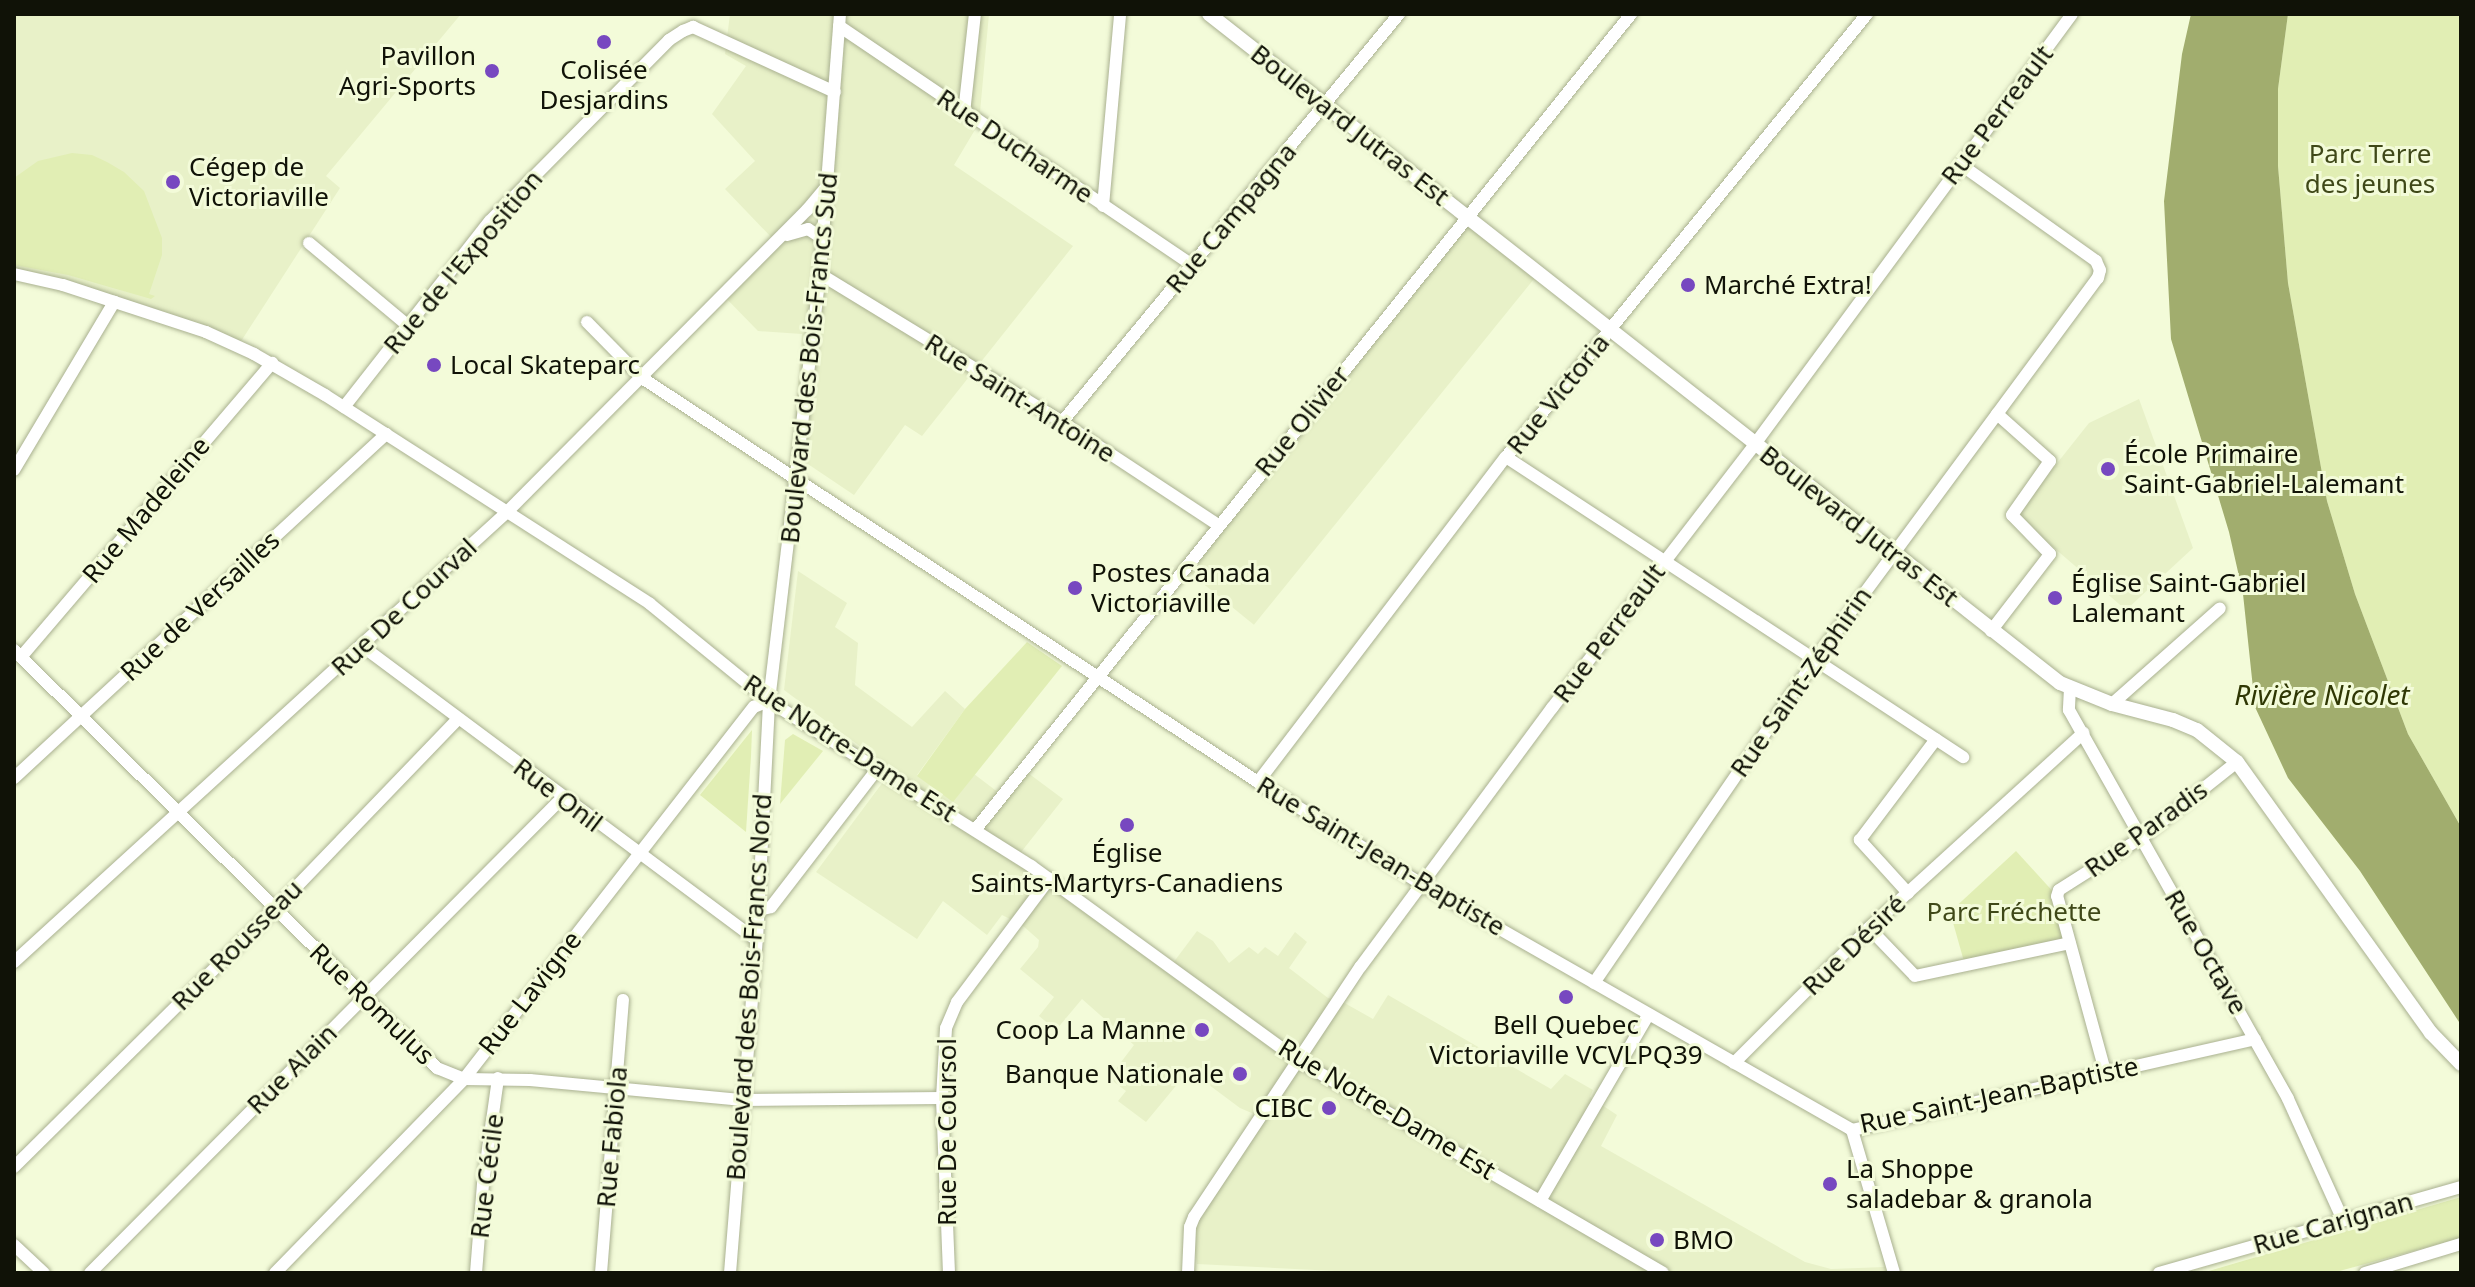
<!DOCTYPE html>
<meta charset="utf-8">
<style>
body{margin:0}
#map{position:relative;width:2475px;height:1287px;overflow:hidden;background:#f3fbd9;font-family:"Noto Sans",sans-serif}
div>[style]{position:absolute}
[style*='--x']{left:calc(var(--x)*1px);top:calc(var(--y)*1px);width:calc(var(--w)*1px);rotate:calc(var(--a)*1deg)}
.built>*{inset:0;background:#e8f1c8;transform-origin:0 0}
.green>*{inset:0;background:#e1eeb4}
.water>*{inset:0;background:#a1ad6e}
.roads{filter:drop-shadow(0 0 2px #a9b090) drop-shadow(0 0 2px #a9b090)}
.minor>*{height:12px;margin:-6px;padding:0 6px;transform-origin:6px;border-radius:6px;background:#fff}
.major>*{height:14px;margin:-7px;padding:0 7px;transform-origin:7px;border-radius:7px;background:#fff}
.dots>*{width:22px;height:22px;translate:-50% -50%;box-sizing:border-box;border:4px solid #f3fbd9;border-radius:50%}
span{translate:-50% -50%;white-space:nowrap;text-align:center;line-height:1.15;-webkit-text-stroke:6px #f3fbd9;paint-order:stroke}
.poi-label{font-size:26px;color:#101207}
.right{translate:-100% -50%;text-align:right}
.left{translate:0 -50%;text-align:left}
.street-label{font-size:26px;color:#101207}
.park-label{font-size:26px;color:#3f4818}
.water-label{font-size:28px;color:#2f3704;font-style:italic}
.frame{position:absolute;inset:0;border:16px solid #101207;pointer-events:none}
</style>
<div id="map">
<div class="built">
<div style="clip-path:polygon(14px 14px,461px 14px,326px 176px,340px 188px,238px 346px,14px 275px)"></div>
<div style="clip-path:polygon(730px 14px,989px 14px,979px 123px,954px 165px,1073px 246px,922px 436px,905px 425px,854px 495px,793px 454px,802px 334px,758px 331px,718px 290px,772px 238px,725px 189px,755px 161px,712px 114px,746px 66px,725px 54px)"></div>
<div style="left:1467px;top:217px;width:91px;height:451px;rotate:39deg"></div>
<div style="clip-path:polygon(2139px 399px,2193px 548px,2126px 610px,2016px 515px,2089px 423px)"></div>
<div style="clip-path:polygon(798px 571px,847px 603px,835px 627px,858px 643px,855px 685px,912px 727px,945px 691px,965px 709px,917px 775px,953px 801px,974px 774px,1003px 796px,1024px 770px,1063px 799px,1018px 856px,1170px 967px,1197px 931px,1213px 941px,1229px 963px,1249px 947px,1258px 954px,1265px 947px,1278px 956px,1295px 932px,1307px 942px,1289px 968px,1328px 998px,1341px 1001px,1373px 1019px,1388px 995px,1551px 1089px,1565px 1074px,1593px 1090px,1590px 1097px,1617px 1115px,1601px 1146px,1805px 1262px,1831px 1269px,1885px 1267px,1887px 1273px,1375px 1273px,1197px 1264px,1191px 1224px,1261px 1117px,1240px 1108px,1189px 1070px,1146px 1122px,1118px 1101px,1126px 1091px,1109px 1078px,1134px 1045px,1082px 999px,1056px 1030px,1039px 1016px,1054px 997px,1020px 969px,1038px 947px,1039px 940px,1022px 925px,1002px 915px,987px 935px,943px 901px,917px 939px,816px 872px,892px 770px,784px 690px)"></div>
</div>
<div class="green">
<div style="clip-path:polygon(2288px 14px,2461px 14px,2461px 827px,2408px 734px,2355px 594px,2327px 501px,2288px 283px,2278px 166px,2278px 89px)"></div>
<div style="clip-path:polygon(72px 153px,92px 155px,107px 162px,124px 172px,144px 191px,162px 238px,162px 255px,149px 294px,155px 296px,151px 299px,68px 275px,14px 265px,14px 178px,38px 161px)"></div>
<div style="clip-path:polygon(1027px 642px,1062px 666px,953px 802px,917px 776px,965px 709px)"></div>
<div style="clip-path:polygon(752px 730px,751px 756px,746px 832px,700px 795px)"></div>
<div style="clip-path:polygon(793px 734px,823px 751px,780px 804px,785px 740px)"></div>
<div style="clip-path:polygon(2016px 851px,2057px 896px,2070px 943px,1965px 965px,1950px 912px)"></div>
<div style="clip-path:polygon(2461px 1197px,2461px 1238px,2332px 1273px,2202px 1273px)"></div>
</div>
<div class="water">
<div style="clip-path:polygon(2191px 14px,2288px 14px,2278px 89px,2278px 166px,2288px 283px,2327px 501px,2355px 594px,2408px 734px,2461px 827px,2461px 1025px,2360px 871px,2288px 778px,2255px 707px,2243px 594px,2229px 532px,2171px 339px,2164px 201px,2182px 54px)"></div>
</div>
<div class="roads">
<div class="minor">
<div style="--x:839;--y:26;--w:426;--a:34.1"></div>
<div style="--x:964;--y:113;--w:100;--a:-83.7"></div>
<div style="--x:1103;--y:206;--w:193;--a:-84.9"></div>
<div style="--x:787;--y:235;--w:22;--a:-16"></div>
<div style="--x:808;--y:229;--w:17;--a:33"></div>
<div style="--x:309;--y:243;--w:128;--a:39.9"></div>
<div style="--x:14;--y:274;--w:50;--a:12.7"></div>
<div style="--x:63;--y:285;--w:151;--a:18.2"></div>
<div style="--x:206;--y:332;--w:53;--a:24.6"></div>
<div style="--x:254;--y:354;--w:82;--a:30"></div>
<div style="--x:325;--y:395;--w:386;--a:32.7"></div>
<div style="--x:650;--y:604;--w:154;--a:39.2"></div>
<div style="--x:769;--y:701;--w:310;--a:32.2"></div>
<div style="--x:1031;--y:866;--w:331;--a:36"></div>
<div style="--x:1299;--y:1061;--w:421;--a:30.2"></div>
<div style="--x:820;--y:274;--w:284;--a:31.4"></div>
<div style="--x:1062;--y:422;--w:187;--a:33.4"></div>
<div style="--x:587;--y:322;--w:78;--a:45.5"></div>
<div style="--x:642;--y:378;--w:737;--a:33.26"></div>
<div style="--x:1258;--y:782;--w:192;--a:32"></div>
<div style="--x:1421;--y:884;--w:496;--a:29.7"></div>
<div style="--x:1852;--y:1130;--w:413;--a:-12.7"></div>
<div style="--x:344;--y:407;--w:236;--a:-51.9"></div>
<div style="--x:490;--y:221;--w:255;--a:-45.3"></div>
<div style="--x:669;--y:40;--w:17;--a:-33"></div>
<div style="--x:683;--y:31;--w:11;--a:-22"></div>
<div style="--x:693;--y:27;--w:156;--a:24.6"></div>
<div style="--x:1062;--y:422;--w:529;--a:-50.44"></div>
<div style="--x:1506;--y:457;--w:547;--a:33.28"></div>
<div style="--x:14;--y:470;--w:196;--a:-59.2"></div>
<div style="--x:1991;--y:631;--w:97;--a:-52.5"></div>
<div style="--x:2050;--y:554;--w:54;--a:-134.3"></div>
<div style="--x:2012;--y:515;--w:66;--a:-54.9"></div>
<div style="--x:2050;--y:461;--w:71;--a:-138.4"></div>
<div style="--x:362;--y:646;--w:492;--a:36.7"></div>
<div style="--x:14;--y:650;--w:595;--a:44.66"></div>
<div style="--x:437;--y:1068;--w:29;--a:22"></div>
<div style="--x:464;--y:1079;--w:66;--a:0.9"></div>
<div style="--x:530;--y:1080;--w:214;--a:5.4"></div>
<div style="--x:743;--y:1100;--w:199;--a:-0.6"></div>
<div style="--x:21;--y:657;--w:387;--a:-49.5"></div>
<div style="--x:2070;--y:688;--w:22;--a:93"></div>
<div style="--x:2069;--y:710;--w:446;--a:60.6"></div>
<div style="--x:2288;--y:1099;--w:133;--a:65.6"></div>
<div style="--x:2112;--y:704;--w:144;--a:-41.6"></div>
<div style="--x:14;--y:778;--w:507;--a:-42.76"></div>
<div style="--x:1258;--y:782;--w:409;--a:-52.7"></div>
<div style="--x:1506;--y:457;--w:571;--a:-50.82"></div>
<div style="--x:975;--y:830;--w:1047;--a:-51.2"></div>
<div style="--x:1908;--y:893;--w:72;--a:-132.2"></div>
<div style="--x:1860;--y:840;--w:126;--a:-53"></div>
<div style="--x:759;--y:910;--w:12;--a:-14"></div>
<div style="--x:771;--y:907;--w:175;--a:-52.4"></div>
<div style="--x:1869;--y:928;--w:66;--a:46.2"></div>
<div style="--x:1915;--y:976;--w:158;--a:-12"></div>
<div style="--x:14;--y:962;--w:667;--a:-42.39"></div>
<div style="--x:507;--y:512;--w:426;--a:-45.2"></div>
<div style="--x:807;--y:210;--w:31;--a:-50"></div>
<div style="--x:1594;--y:983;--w:391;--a:-55.6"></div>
<div style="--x:1815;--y:660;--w:475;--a:-53.5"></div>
<div style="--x:2098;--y:278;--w:8;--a:-76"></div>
<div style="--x:2100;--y:270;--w:10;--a:-114"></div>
<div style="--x:2096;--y:261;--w:167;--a:-144.5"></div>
<div style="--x:1734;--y:1063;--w:191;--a:-45"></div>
<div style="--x:1869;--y:928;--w:290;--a:-42.3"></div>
<div style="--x:2105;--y:1071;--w:181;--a:-105.3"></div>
<div style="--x:2057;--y:896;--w:6;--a:-72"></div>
<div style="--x:2059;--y:890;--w:97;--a:-32.4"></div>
<div style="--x:2141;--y:838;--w:122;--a:-38.4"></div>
<div style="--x:1852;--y:1130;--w:149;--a:73.6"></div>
<div style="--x:14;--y:1167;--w:367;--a:-44.7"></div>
<div style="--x:275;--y:909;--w:262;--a:-46.1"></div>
<div style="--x:1540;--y:1201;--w:216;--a:-59.8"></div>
<div style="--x:14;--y:1245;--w:41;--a:43"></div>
<div style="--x:90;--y:1273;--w:670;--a:-45.18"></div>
<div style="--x:275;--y:1273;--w:271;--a:-45.7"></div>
<div style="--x:464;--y:1079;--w:472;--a:-52.1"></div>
<div style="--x:754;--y:707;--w:16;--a:-22"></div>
<div style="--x:476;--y:1273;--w:89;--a:-85.5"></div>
<div style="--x:483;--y:1184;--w:107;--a:-81.9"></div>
<div style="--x:601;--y:1273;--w:274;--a:-85.4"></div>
<div style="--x:730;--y:1273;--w:334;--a:-85.4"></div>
<div style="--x:757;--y:940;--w:239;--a:-87.1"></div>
<div style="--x:769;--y:701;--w:430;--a:-83.2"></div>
<div style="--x:820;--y:274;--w:261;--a:-85.6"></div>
<div style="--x:949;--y:1273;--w:175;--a:-92.3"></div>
<div style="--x:942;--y:1098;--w:70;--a:-86.7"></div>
<div style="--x:946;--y:1028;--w:28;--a:-67"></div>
<div style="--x:957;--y:1002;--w:154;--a:-53.2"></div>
<div style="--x:1188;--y:1273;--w:46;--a:-87.5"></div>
<div style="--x:1190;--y:1227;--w:11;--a:-68"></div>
<div style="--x:1194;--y:1217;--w:301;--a:-56.4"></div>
<div style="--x:1361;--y:966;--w:321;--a:-53.5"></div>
<div style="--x:1552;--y:708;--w:333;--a:-52.4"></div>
<div style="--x:1755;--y:444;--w:534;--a:-53.6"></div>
<div style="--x:2159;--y:1273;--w:314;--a:-15.9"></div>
<div style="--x:2365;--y:1273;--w:100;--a:-16.8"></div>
</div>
<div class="major">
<div style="--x:1209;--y:14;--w:1082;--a:38.17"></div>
<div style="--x:2060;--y:683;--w:56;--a:22"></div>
<div style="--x:2112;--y:704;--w:63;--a:14.7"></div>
<div style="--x:2173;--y:720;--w:26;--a:23"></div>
<div style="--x:2197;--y:730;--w:51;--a:38.7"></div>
<div style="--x:2237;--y:762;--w:333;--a:54.4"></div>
<div style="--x:2431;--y:1033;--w:43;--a:45.9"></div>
</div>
</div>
<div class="dots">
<div style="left:604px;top:42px;background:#7748c0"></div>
<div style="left:492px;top:71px;background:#7748c0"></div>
<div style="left:173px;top:182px;background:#7748c0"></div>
<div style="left:1688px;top:285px;background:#7748c0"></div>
<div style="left:434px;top:365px;background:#7748c0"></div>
<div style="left:2108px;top:469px;background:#7748c0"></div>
<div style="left:1075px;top:588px;background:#7748c0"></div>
<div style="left:2055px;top:598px;background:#7748c0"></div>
<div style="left:1127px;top:825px;background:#7748c0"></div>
<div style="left:1566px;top:997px;background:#7748c0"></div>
<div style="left:1202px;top:1030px;background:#7748c0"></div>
<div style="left:1240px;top:1074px;background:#7748c0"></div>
<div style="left:1329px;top:1108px;background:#7748c0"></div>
<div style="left:1830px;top:1184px;background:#7748c0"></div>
<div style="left:1657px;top:1240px;background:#7748c0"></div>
</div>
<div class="poi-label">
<span class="right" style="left:476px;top:71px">Pavillon<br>Agri-Sports</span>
<span style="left:604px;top:85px">Colisée<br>Desjardins</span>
<span class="left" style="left:189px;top:182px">Cégep de<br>Victoriaville</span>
<span class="left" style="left:1704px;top:285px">Marché Extra!</span>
<span class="left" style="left:450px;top:365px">Local Skateparc</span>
<span class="left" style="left:2124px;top:469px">École Primaire<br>Saint-Gabriel-Lalemant</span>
<span class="left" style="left:1091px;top:588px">Postes Canada<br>Victoriaville</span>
<span class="left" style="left:2071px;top:598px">Église Saint-Gabriel<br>Lalemant</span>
<span style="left:1127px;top:868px">Église<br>Saints-Martyrs-Canadiens</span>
<span style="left:1566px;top:1040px">Bell Quebec<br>Victoriaville VCVLPQ39</span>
<span class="right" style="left:1186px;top:1030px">Coop La Manne</span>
<span class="right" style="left:1224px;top:1074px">Banque Nationale</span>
<span class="right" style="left:1313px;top:1108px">CIBC</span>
<span class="left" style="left:1846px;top:1184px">La Shoppe<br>saladebar &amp; granola</span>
<span class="left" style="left:1673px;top:1240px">BMO</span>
</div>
<div class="street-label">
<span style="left:1997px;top:115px;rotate:-53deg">Rue Perreault</span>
<span style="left:1350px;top:125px;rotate:38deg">Boulevard Jutras Est</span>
<span style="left:1015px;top:146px;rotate:34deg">Rue Ducharme</span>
<span style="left:1231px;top:218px;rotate:-50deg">Rue Campagna</span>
<span style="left:463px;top:262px;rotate:-50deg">Rue de l'Exposition</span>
<span style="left:809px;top:358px;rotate:-84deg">Boulevard des Bois-Francs Sud</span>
<span style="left:1558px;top:394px;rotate:-51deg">Rue Victoria</span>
<span style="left:1020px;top:398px;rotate:32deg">Rue Saint-Antoine</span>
<span style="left:1302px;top:421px;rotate:-51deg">Rue Olivier</span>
<span style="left:146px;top:510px;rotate:-50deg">Rue Madeleine</span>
<span style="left:1859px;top:526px;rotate:38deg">Boulevard Jutras Est</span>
<span style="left:200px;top:606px;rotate:-43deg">Rue de Versailles</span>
<span style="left:404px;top:607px;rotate:-43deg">Rue De Courval</span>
<span style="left:1609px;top:633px;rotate:-53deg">Rue Perreault</span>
<span style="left:1801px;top:682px;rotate:-55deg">Rue Saint-Zéphirin</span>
<span style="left:850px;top:748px;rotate:33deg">Rue Notre-Dame Est</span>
<span style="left:558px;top:795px;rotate:37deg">Rue Onil</span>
<span style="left:2146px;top:829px;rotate:-36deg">Rue Paradis</span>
<span style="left:1381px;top:856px;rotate:31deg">Rue Saint-Jean-Baptiste</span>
<span style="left:237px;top:945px;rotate:-45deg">Rue Rousseau</span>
<span style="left:1854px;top:945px;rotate:-44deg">Rue Désiré</span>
<span style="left:2206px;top:952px;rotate:60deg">Rue Octave</span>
<span style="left:749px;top:987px;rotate:-86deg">Boulevard des Bois-Francs Nord</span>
<span style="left:530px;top:993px;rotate:-52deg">Rue Lavigne</span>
<span style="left:372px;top:1004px;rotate:44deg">Rue Romulus</span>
<span style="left:292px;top:1069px;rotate:-45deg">Rue Alain</span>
<span style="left:1999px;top:1095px;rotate:-12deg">Rue Saint-Jean-Baptiste</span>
<span style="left:1387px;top:1109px;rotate:31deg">Rue Notre-Dame Est</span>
<span style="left:947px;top:1132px;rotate:-90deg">Rue De Coursol</span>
<span style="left:612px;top:1137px;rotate:-85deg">Rue Fabiola</span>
<span style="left:487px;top:1176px;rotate:-83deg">Rue Cécile</span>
<span style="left:2333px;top:1223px;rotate:-16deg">Rue Carignan</span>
</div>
<div class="park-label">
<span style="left:2370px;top:169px">Parc Terre<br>des jeunes</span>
<span style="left:2014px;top:912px">Parc Fréchette</span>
</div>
<div class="water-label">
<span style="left:2322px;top:694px">Rivière Nicolet</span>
</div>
<div class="frame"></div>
</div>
